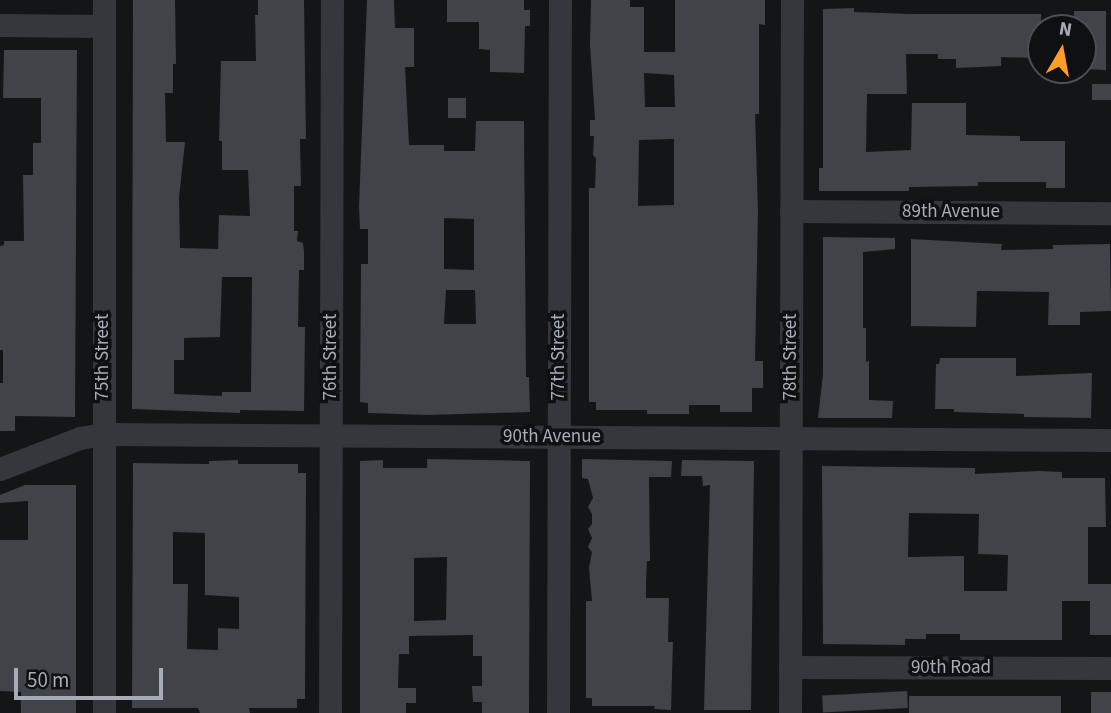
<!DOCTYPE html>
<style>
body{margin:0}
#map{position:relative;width:1111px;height:713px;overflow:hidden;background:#141517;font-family:"Source Sans 3",sans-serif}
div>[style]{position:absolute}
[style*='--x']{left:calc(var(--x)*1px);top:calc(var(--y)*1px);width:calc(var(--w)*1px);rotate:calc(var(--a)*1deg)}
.building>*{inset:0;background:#404347;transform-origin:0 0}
.street>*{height:23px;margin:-11.5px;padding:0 11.5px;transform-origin:11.5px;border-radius:11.5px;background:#35373c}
span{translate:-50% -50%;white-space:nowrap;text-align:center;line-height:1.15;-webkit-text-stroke:7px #0f1012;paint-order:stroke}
.street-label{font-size:19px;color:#a5adb8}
.north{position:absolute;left:1027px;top:14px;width:70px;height:70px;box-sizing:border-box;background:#0f1012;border:2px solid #4b4f54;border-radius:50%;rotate:10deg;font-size:19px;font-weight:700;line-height:28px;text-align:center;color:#a5adb8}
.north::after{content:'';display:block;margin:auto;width:24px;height:32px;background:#ff9e24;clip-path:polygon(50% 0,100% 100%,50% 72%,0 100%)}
.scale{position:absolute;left:14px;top:668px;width:149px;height:32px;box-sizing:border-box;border:4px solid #a5adb8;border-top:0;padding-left:9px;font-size:21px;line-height:24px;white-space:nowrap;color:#a5adb8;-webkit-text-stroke:5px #0f1012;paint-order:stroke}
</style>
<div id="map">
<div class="building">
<div style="clip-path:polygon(evenodd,133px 0,175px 0,176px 64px,173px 64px,173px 93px,165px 93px,166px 142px,185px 142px,179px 198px,180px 248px,218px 249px,219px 215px,250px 216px,248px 170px,222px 170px,222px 141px,219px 141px,221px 61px,256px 61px,255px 15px,258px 15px,258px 0,304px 0,306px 139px,300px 139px,301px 186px,294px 186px,294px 231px,298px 231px,297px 241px,303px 243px,304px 252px,304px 270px,299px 270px,298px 327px,305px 327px,304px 411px,240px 410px,240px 413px,132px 409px,133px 0,222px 277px,252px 277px,251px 392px,222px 392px,222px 396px,174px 394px,174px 360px,184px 360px,184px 338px,220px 337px,222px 277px)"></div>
<div style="clip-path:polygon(evenodd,367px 0,394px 0,395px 28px,414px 28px,414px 67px,405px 67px,409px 145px,444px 145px,444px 151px,475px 151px,476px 121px,524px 121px,526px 377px,529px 377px,530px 412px,428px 415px,368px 413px,368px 403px,360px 402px,361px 264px,368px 264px,368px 229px,360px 229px,359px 206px,367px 0,444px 218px,474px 219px,474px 270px,444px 269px,444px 218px,367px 0,446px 290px,475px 290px,476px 324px,444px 324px,446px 290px)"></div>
<div style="clip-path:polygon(447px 0,524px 0,524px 10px,530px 10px,530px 26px,525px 26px,524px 73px,490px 72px,490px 50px,479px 49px,479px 22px,447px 22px)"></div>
<div style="clip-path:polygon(evenodd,591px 0,630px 0,630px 7px,644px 7px,644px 52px,675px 52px,675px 0,765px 0,765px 25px,759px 24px,759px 114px,755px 114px,758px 212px,755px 361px,763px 361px,763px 388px,752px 388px,752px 412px,720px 412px,720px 405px,689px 405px,689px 414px,647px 414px,647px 410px,596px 410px,596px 402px,589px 402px,589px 188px,595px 188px,596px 158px,593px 155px,594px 136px,590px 136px,590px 120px,595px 120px,590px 45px,591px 0,644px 73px,674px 75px,675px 107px,645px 107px,644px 73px,591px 0,674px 139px,674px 205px,638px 206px,639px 140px,674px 139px)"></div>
<div style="clip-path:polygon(854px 8px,854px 12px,910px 14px,1041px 14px,1041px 58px,1001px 57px,1001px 66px,956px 68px,956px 59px,938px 59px,938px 54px,906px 54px,907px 94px,867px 94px,866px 152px,911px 150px,912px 103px,966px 103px,966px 135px,1020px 136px,1020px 141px,1065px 141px,1065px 188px,1046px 188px,1046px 182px,978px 182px,978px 186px,909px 187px,909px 191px,819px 191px,819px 168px,823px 168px,823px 9px)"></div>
<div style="clip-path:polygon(1074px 11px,1106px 11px,1106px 70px,1083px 69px,1083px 28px,1074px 28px)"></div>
<div style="clip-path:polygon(4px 50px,77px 50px,75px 417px,15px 416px,15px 431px,0 431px,0 383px,3px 383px,3px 350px,0 350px,0 246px,4px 245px,4px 241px,24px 241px,23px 175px,33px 175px,33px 143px,41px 143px,41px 98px,3px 98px)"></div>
<div style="left:1092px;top:84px;width:19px;height:16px"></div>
<div style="left:448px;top:98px;width:18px;height:20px"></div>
<div style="clip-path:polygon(823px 237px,895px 238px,895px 249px,863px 252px,863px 328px,866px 328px,866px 362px,869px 361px,869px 400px,893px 401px,892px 418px,818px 418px,823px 374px)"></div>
<div style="clip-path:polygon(911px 239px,1002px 244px,1001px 250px,1053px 249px,1053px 245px,1110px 244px,1111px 311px,1080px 312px,1080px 325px,1048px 325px,1049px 292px,977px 291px,976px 327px,911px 326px)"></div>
<div style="clip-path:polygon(940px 358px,1016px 358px,1016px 376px,1092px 373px,1091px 418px,1024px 417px,1024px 414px,954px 412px,954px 409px,935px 409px,936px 364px,939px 364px)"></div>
<div style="clip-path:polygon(evenodd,427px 459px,530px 461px,529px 713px,482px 713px,482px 702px,473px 702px,472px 686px,482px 686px,482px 656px,473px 656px,473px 635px,409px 636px,409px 654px,399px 654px,398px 688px,416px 688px,416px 703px,406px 703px,406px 713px,360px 713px,360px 461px,383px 460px,383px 468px,427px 468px,427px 459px,447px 557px,446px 620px,414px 621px,414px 558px,447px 557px)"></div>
<div style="clip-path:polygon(582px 459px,672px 461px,671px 477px,649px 477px,650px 561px,647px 561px,646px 582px,646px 598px,669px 598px,668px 642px,673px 642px,671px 710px,654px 709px,655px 706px,592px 706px,592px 698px,586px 698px,586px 601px,592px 601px,589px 568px,592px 552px,588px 547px,592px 538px,588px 529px,592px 524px,592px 514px,588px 507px,593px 498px,588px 479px,582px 478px)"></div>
<div style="clip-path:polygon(evenodd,238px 460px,238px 464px,298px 464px,298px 473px,306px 473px,305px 699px,297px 699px,297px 708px,249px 708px,250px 713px,200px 713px,198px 708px,132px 708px,133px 463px,209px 464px,209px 461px,238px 460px,173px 532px,205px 533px,205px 595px,239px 597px,239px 629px,218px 628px,218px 650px,187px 649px,188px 584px,173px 584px,173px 532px)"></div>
<div style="clip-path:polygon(682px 460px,754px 461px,751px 710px,704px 710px,710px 485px,703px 486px,702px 476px,681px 476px)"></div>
<div style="clip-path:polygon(evenodd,822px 466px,975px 468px,975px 474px,1039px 471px,1062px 472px,1062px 478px,1105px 478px,1106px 527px,1088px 527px,1088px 584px,1111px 584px,1111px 635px,1090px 635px,1090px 601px,1062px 601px,1062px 640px,960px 640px,960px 634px,926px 634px,926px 639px,905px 639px,905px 645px,823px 644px,822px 466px,909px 513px,979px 514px,978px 554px,1008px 555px,1007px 591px,964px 591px,964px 556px,908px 557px,909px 513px)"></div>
<div style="clip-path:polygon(25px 485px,76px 485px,76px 713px,21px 713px,21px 692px,0 691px,0 540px,28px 540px,28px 501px,0 503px,0 495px)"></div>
<div style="left:907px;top:691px;width:17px;height:85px;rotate:87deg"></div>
<div style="left:1091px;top:692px;width:20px;height:21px"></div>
<div style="left:909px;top:696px;width:152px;height:17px"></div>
</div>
<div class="street">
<div style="--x:0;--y:25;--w:104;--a:0.6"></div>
<div style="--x:791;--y:211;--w:320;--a:0.4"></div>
<div style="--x:0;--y:469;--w:86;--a:-21.2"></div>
<div style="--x:80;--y:438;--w:23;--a:-10"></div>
<div style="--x:103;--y:434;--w:1008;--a:0.34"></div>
<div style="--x:790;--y:667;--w:321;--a:0.2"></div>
<div style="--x:104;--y:713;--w:713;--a:-90"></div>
<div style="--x:330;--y:713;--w:713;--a:-89.84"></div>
<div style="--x:558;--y:713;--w:713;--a:-89.84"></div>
<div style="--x:790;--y:713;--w:713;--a:-89.84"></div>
</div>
<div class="street-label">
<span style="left:951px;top:212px">89th Avenue</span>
<span style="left:103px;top:357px;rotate:-90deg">75th Street</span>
<span style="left:331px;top:357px;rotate:-90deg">76th Street</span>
<span style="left:559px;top:357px;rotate:-90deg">77th Street</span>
<span style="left:791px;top:357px;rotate:-90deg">78th Street</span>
<span style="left:552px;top:437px">90th Avenue</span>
<span style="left:951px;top:668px">90th Road</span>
</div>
<div class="north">N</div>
<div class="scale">50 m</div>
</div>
